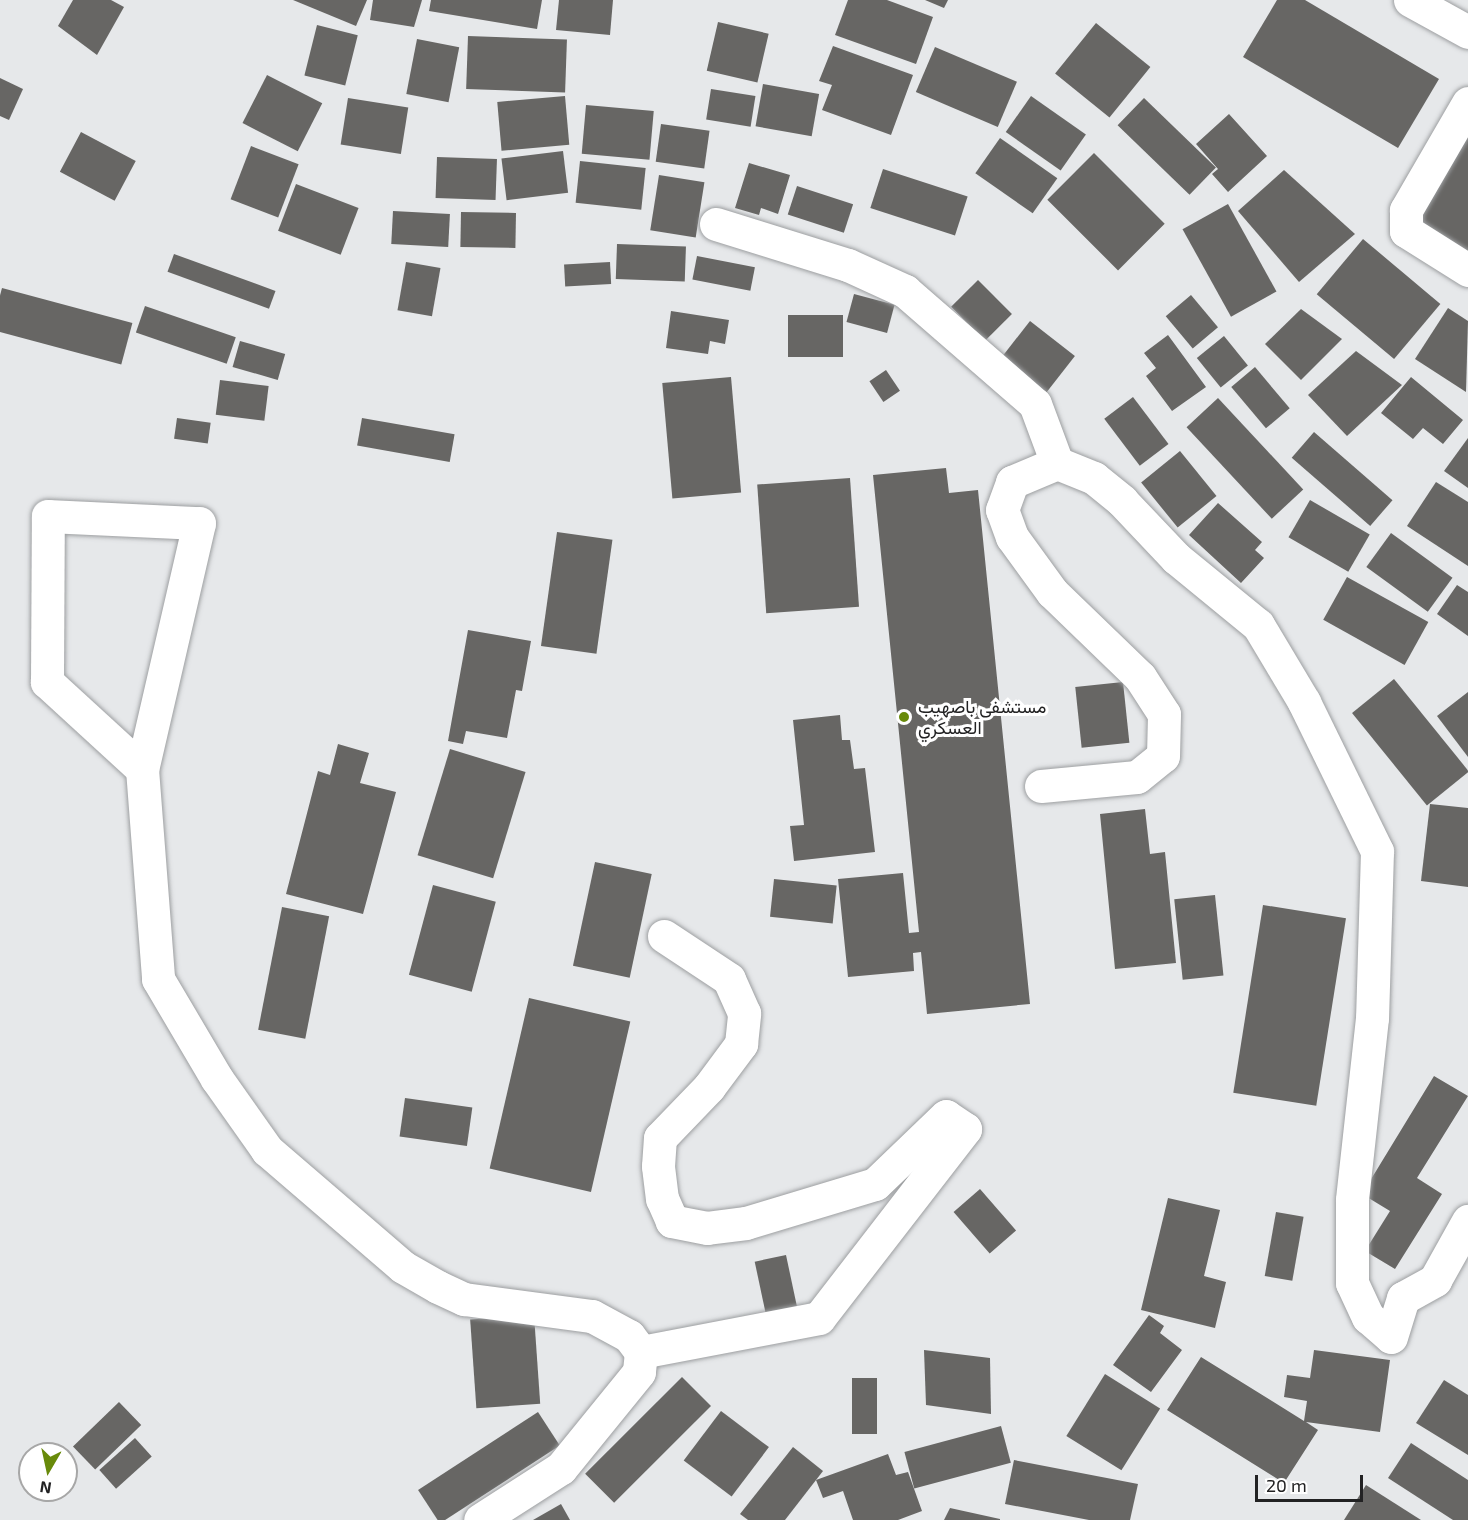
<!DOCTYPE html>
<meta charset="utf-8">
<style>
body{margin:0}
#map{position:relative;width:1468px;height:1520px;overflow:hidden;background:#e6e8ea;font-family:"Exo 2",Vazirmatn,sans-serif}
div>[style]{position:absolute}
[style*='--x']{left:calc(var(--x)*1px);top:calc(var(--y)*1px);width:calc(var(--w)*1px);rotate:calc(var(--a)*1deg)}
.building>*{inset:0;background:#676664;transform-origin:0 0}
.roads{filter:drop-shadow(0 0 2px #9d9fa1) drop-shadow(0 0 2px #9d9fa1)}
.street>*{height:33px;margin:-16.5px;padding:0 16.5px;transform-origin:16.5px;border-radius:16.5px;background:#fff}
.dots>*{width:16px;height:16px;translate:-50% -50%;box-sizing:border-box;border:3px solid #fff;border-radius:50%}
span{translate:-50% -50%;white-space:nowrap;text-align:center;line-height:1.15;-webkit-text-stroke:6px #fff;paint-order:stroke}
.poi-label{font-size:18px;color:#222223}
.left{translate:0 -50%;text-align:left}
.north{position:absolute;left:18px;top:1442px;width:60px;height:60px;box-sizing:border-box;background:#fff;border:2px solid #a7a7a7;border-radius:50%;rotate:189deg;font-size:16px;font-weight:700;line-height:24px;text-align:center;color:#222223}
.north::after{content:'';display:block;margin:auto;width:21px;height:27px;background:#688a0a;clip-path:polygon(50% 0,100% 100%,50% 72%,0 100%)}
.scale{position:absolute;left:1255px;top:1475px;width:108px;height:27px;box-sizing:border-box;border:3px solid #222223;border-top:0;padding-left:8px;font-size:18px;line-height:21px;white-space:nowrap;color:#222223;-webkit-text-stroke:4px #fff;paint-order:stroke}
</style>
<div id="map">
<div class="building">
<div style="clip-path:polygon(73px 0,111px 0,124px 7px,97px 55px,58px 26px)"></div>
<div style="clip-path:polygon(293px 0,367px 0,356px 26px)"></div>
<div style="clip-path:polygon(373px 0,422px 0,414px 27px,370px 20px)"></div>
<div style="clip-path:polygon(431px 0,542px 0,537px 29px,429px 11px)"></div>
<div style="clip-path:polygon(559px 0,613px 0,610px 35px,556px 30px)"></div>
<div style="clip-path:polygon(848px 0,887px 0,933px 17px,916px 64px,835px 35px)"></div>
<div style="clip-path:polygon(925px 0,948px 0,944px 8px)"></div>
<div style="clip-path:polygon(1277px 0,1305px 0,1439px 79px,1398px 148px,1243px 57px)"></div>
<div style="left:718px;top:22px;width:52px;height:50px;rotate:13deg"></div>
<div style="left:1096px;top:23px;width:70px;height:65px;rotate:39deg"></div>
<div style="left:317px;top:25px;width:42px;height:52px;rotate:14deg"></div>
<div style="left:468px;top:36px;width:99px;height:53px;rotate:2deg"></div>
<div style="left:417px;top:39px;width:43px;height:56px;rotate:11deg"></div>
<div style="clip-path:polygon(833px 46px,913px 75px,891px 135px,822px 110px,832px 85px,819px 81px)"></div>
<div style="left:935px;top:47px;width:89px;height:49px;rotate:23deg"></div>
<div style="left:267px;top:75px;width:62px;height:54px;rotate:27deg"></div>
<div style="clip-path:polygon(0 78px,23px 89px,9px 120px,0 116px)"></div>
<div style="left:763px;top:84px;width:57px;height:43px;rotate:10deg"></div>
<div style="left:711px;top:89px;width:45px;height:31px;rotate:9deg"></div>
<div style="left:565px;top:96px;width:49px;height:68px;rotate:85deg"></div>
<div style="left:1031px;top:96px;width:67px;height:44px;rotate:35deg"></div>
<div style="left:348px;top:98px;width:61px;height:47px;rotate:9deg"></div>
<div style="left:1144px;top:98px;width:100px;height:38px;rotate:44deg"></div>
<div style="left:586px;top:105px;width:68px;height:49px;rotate:5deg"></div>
<div style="clip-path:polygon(1229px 114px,1267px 156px,1228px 192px,1212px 174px,1218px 169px,1196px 144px)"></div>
<div style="left:661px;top:124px;width:49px;height:38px;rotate:8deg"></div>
<div style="clip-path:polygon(1468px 131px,1468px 252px,1415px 221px)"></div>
<div style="left:81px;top:132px;width:62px;height:45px;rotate:28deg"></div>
<div style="left:1000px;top:138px;width:70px;height:43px;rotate:35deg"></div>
<div style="left:251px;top:146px;width:51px;height:57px;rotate:21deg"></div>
<div style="left:563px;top:151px;width:42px;height:62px;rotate:83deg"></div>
<div style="left:1094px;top:153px;width:100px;height:66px;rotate:45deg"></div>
<div style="left:437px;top:157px;width:60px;height:41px;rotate:2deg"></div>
<div style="left:580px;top:161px;width:66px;height:42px;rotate:6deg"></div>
<div style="clip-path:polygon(749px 163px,790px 175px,778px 214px,761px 208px,759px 215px,735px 208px)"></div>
<div style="left:883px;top:169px;width:89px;height:41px;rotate:18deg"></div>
<div style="clip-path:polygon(1284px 170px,1355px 234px,1299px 282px,1238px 211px)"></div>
<div style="left:659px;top:175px;width:46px;height:56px;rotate:9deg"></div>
<div style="left:296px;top:184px;width:67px;height:50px;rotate:21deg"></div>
<div style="left:797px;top:186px;width:59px;height:30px;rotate:18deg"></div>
<div style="left:1228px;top:204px;width:100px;height:52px;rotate:61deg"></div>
<div style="left:393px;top:211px;width:57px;height:33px;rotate:3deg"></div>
<div style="left:461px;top:212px;width:55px;height:35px;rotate:1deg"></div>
<div style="left:1363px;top:239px;width:101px;height:72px;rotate:40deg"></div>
<div style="left:617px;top:244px;width:69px;height:35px;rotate:2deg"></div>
<div style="left:174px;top:254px;width:108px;height:19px;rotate:20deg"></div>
<div style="left:697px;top:256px;width:59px;height:24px;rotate:11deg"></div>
<div style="left:406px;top:262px;width:35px;height:49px;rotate:10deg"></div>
<div style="left:610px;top:262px;width:22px;height:46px;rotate:87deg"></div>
<div style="left:978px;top:280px;width:48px;height:38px;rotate:45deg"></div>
<div style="left:2px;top:288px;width:135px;height:43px;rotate:15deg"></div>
<div style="left:854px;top:294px;width:42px;height:29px;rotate:15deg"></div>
<div style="left:1191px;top:295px;width:42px;height:33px;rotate:50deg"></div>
<div style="left:145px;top:306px;width:96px;height:28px;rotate:19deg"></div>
<div style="clip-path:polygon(1448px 308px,1468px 321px,1466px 392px,1415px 359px)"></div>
<div style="clip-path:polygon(1301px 309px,1342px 339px,1301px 380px,1265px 344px)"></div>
<div style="clip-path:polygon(671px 311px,729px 320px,725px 344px,710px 341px,708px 354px,666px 348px)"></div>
<div style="left:788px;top:315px;width:55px;height:42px"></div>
<div style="left:1030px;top:321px;width:57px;height:52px;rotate:38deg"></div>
<div style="clip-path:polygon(1168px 335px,1206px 387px,1172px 411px,1146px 376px,1156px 368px,1144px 353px)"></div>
<div style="left:1224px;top:336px;width:38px;height:35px;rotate:51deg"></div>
<div style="left:240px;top:341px;width:47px;height:27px;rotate:16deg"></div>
<div style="clip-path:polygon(1356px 351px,1402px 385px,1347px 436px,1308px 395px)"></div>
<div style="left:1255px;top:367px;width:54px;height:31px;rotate:50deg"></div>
<div style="left:886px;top:370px;width:25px;height:20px;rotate:56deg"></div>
<div style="left:731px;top:377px;width:116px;height:69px;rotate:85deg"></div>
<div style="clip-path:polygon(1411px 377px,1463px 420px,1443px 444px,1423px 428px,1413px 439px,1381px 413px)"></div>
<div style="left:220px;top:380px;width:49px;height:35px;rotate:7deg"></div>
<div style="left:1133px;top:397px;width:59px;height:36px;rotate:53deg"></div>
<div style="left:1218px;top:398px;width:125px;height:43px;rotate:47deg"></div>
<div style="left:177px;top:418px;width:34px;height:21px;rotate:8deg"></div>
<div style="left:362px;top:418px;width:94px;height:28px;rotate:10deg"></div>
<div style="left:1314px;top:432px;width:104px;height:34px;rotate:41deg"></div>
<div style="clip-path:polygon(1468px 438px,1468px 488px,1444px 471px)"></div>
<div style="left:1180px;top:451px;width:58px;height:50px;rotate:51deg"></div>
<div style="clip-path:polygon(946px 468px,949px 493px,978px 490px,1030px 1004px,927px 1014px,921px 952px,913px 953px,914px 971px,848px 977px,838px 879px,903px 873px,909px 933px,919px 932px,873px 475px)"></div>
<div style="left:850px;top:478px;width:129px;height:93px;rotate:86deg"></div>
<div style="clip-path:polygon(1436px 482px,1468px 502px,1468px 566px,1407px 526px)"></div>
<div style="left:1310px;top:500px;width:69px;height:43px;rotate:30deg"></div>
<div style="clip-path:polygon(1218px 503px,1262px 542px,1255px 550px,1264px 558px,1241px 583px,1189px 535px)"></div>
<div style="left:557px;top:532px;width:56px;height:115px;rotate:8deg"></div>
<div style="left:1391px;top:533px;width:76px;height:42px;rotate:36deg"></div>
<div style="left:1347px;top:577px;width:93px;height:49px;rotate:29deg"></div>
<div style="clip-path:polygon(1457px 585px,1468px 592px,1468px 636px,1437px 614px)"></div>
<div style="clip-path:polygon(468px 630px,531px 641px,522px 691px,516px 690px,507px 738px,466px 731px,463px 744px,448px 741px)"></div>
<div style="left:1394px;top:679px;width:119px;height:54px;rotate:51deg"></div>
<div style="left:1123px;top:682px;width:61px;height:48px;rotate:84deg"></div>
<div style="clip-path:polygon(1468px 692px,1468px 757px,1437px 716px)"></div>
<div style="clip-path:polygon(840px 715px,842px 740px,850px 740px,854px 769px,865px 768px,875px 852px,794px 861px,790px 826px,804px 825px,793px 720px)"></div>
<div style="clip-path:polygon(338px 744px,369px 753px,360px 783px,396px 792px,363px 914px,286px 894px,318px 771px,330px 775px)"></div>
<div style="left:450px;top:749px;width:79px;height:111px;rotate:17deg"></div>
<div style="clip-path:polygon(1430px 804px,1468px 808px,1468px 887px,1421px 881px)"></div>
<div style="clip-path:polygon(1145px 809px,1150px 854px,1165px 852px,1176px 963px,1115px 969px,1100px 814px)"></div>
<div style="left:595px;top:862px;width:58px;height:106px;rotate:12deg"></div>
<div style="left:774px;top:879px;width:63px;height:38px;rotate:6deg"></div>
<div style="left:433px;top:885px;width:65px;height:93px;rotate:15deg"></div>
<div style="left:1215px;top:895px;width:81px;height:41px;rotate:84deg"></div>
<div style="left:1263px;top:905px;width:84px;height:190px;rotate:9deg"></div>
<div style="left:282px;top:907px;width:48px;height:125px;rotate:11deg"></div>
<div style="left:529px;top:998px;width:104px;height:175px;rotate:13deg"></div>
<div style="clip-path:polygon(1434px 1076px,1468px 1096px,1417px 1178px,1442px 1194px,1395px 1269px,1365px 1251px,1390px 1211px,1362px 1194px)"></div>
<div style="left:405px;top:1098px;width:68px;height:39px;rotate:8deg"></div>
<div style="left:980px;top:1189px;width:55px;height:35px;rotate:49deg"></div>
<div style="clip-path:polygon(1168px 1198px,1220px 1210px,1204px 1276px,1226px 1282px,1215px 1328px,1141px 1310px)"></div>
<div style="left:1276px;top:1212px;width:28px;height:65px;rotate:10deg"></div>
<div style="left:786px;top:1255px;width:79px;height:32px;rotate:78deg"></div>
<div style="left:534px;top:1315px;width:89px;height:64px;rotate:86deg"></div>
<div style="clip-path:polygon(1149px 1315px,1164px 1326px,1160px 1333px,1182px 1350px,1151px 1392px,1113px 1365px)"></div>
<div style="clip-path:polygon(924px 1350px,990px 1358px,991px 1414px,926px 1405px)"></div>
<div style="clip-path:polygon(1314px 1350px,1390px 1360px,1380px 1432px,1306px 1422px,1318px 1430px,1284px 1483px,1167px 1410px,1201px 1357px,1304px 1421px,1307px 1401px,1284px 1397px,1287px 1375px,1310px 1378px)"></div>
<div style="left:1105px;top:1374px;width:65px;height:73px;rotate:32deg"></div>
<div style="left:682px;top:1377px;width:41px;height:137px;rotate:45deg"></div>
<div style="left:852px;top:1378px;width:25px;height:56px"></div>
<div style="clip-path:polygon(1444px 1380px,1468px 1395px,1468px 1455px,1416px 1423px)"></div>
<div style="left:119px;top:1402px;width:32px;height:64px;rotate:46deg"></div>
<div style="left:721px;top:1411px;width:60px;height:62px;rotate:37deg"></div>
<div style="left:538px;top:1412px;width:40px;height:143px;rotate:57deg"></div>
<div style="left:1001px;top:1426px;width:38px;height:100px;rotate:75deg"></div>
<div style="left:135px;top:1438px;width:25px;height:48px;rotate:48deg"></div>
<div style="clip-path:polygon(1411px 1443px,1468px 1480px,1468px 1520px,1453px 1520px,1388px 1478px)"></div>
<div style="clip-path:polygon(793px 1447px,823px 1471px,785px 1520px,748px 1520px,740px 1514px)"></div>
<div style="clip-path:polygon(888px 1454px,896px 1475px,908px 1472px,922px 1511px,898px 1520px,853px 1520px,843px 1491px,823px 1498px,816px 1480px)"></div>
<div style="clip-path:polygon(1014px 1460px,1138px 1484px,1130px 1520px,1089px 1520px,1005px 1504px)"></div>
<div style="clip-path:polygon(1366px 1485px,1421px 1520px,1344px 1520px)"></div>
<div style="clip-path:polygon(561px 1504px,570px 1520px,533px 1520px)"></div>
<div style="clip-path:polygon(950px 1508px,1000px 1519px,1000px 1520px,944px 1520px)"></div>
</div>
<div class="roads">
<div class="street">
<div style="--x:1410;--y:0;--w:66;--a:28.9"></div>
<div style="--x:1468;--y:103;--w:124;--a:120.1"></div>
<div style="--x:1406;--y:210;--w:21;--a:90"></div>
<div style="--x:1406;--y:231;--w:73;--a:32.2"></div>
<div style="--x:716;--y:224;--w:138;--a:17.3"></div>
<div style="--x:848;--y:265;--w:63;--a:24.5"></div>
<div style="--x:905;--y:291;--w:172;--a:41"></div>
<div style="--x:1035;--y:404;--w:63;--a:69.6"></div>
<div style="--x:142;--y:769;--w:129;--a:-137.5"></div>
<div style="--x:47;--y:682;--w:166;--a:-89.7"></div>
<div style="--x:48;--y:516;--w:151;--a:2.7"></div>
<div style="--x:199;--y:523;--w:253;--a:103"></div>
<div style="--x:142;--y:769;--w:211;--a:85.6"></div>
<div style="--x:158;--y:979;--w:116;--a:59.5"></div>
<div style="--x:217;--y:1079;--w:87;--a:54.8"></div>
<div style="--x:267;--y:1150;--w:179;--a:40.7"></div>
<div style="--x:403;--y:1267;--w:40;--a:29.7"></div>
<div style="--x:438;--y:1287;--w:29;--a:25"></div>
<div style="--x:464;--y:1299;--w:129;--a:7.6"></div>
<div style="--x:592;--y:1316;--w:42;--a:28.4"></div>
<div style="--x:629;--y:1336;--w:20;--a:53"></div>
<div style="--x:641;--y:1352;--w:20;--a:96"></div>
<div style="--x:639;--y:1372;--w:124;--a:129.1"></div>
<div style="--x:561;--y:1468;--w:96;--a:147.3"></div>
<div style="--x:1041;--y:786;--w:96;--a:-5.4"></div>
<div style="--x:1137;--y:777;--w:33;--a:-39"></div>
<div style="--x:1163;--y:756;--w:42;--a:-88.6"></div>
<div style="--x:1164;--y:714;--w:44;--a:-123"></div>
<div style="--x:1140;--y:677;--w:122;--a:-136"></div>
<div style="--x:1052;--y:592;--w:68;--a:-126"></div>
<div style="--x:1012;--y:537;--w:29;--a:-110"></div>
<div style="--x:1002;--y:510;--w:30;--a:-70"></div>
<div style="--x:1012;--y:482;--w:49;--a:-22.9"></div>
<div style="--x:1057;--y:463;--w:40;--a:22"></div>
<div style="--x:1094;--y:478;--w:36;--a:39"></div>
<div style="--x:1122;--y:501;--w:79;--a:46.5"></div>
<div style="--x:1176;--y:558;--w:106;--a:39.3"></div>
<div style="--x:1258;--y:625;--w:90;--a:59.1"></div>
<div style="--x:1304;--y:702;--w:166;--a:63.9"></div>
<div style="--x:1377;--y:851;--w:167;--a:91.7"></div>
<div style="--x:1372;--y:1018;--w:183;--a:96.3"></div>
<div style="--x:1352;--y:1200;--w:83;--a:90"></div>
<div style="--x:1352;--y:1283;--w:38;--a:65"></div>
<div style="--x:1368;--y:1317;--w:30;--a:41"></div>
<div style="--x:1391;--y:1337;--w:41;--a:-72.9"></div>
<div style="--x:1403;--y:1298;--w:37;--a:-29"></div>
<div style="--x:1435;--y:1280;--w:68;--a:-60.8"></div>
<div style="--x:641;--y:1352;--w:181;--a:-10.8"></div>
<div style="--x:819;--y:1318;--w:239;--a:-52.3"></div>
<div style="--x:965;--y:1129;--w:23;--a:-146"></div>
<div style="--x:946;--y:1116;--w:98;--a:136.2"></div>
<div style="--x:875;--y:1184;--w:135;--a:163.2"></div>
<div style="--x:746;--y:1223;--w:39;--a:173"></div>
<div style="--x:707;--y:1228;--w:36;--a:-169"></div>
<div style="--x:672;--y:1221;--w:24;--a:-114"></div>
<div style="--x:662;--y:1199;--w:33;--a:-97"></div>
<div style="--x:658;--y:1166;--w:28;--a:-86"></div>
<div style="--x:660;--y:1138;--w:71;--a:-46.1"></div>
<div style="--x:709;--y:1087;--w:54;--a:-53.3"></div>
<div style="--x:741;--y:1044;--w:31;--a:-84"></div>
<div style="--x:744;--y:1013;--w:37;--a:-114"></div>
<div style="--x:729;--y:979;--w:78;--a:-146.5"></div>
</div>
</div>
<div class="dots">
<div style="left:904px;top:717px;background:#688a0a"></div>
</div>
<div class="poi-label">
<span class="left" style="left:918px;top:717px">مستشفى باصهيب<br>العسكري</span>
</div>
<div class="north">N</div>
<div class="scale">20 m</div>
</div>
